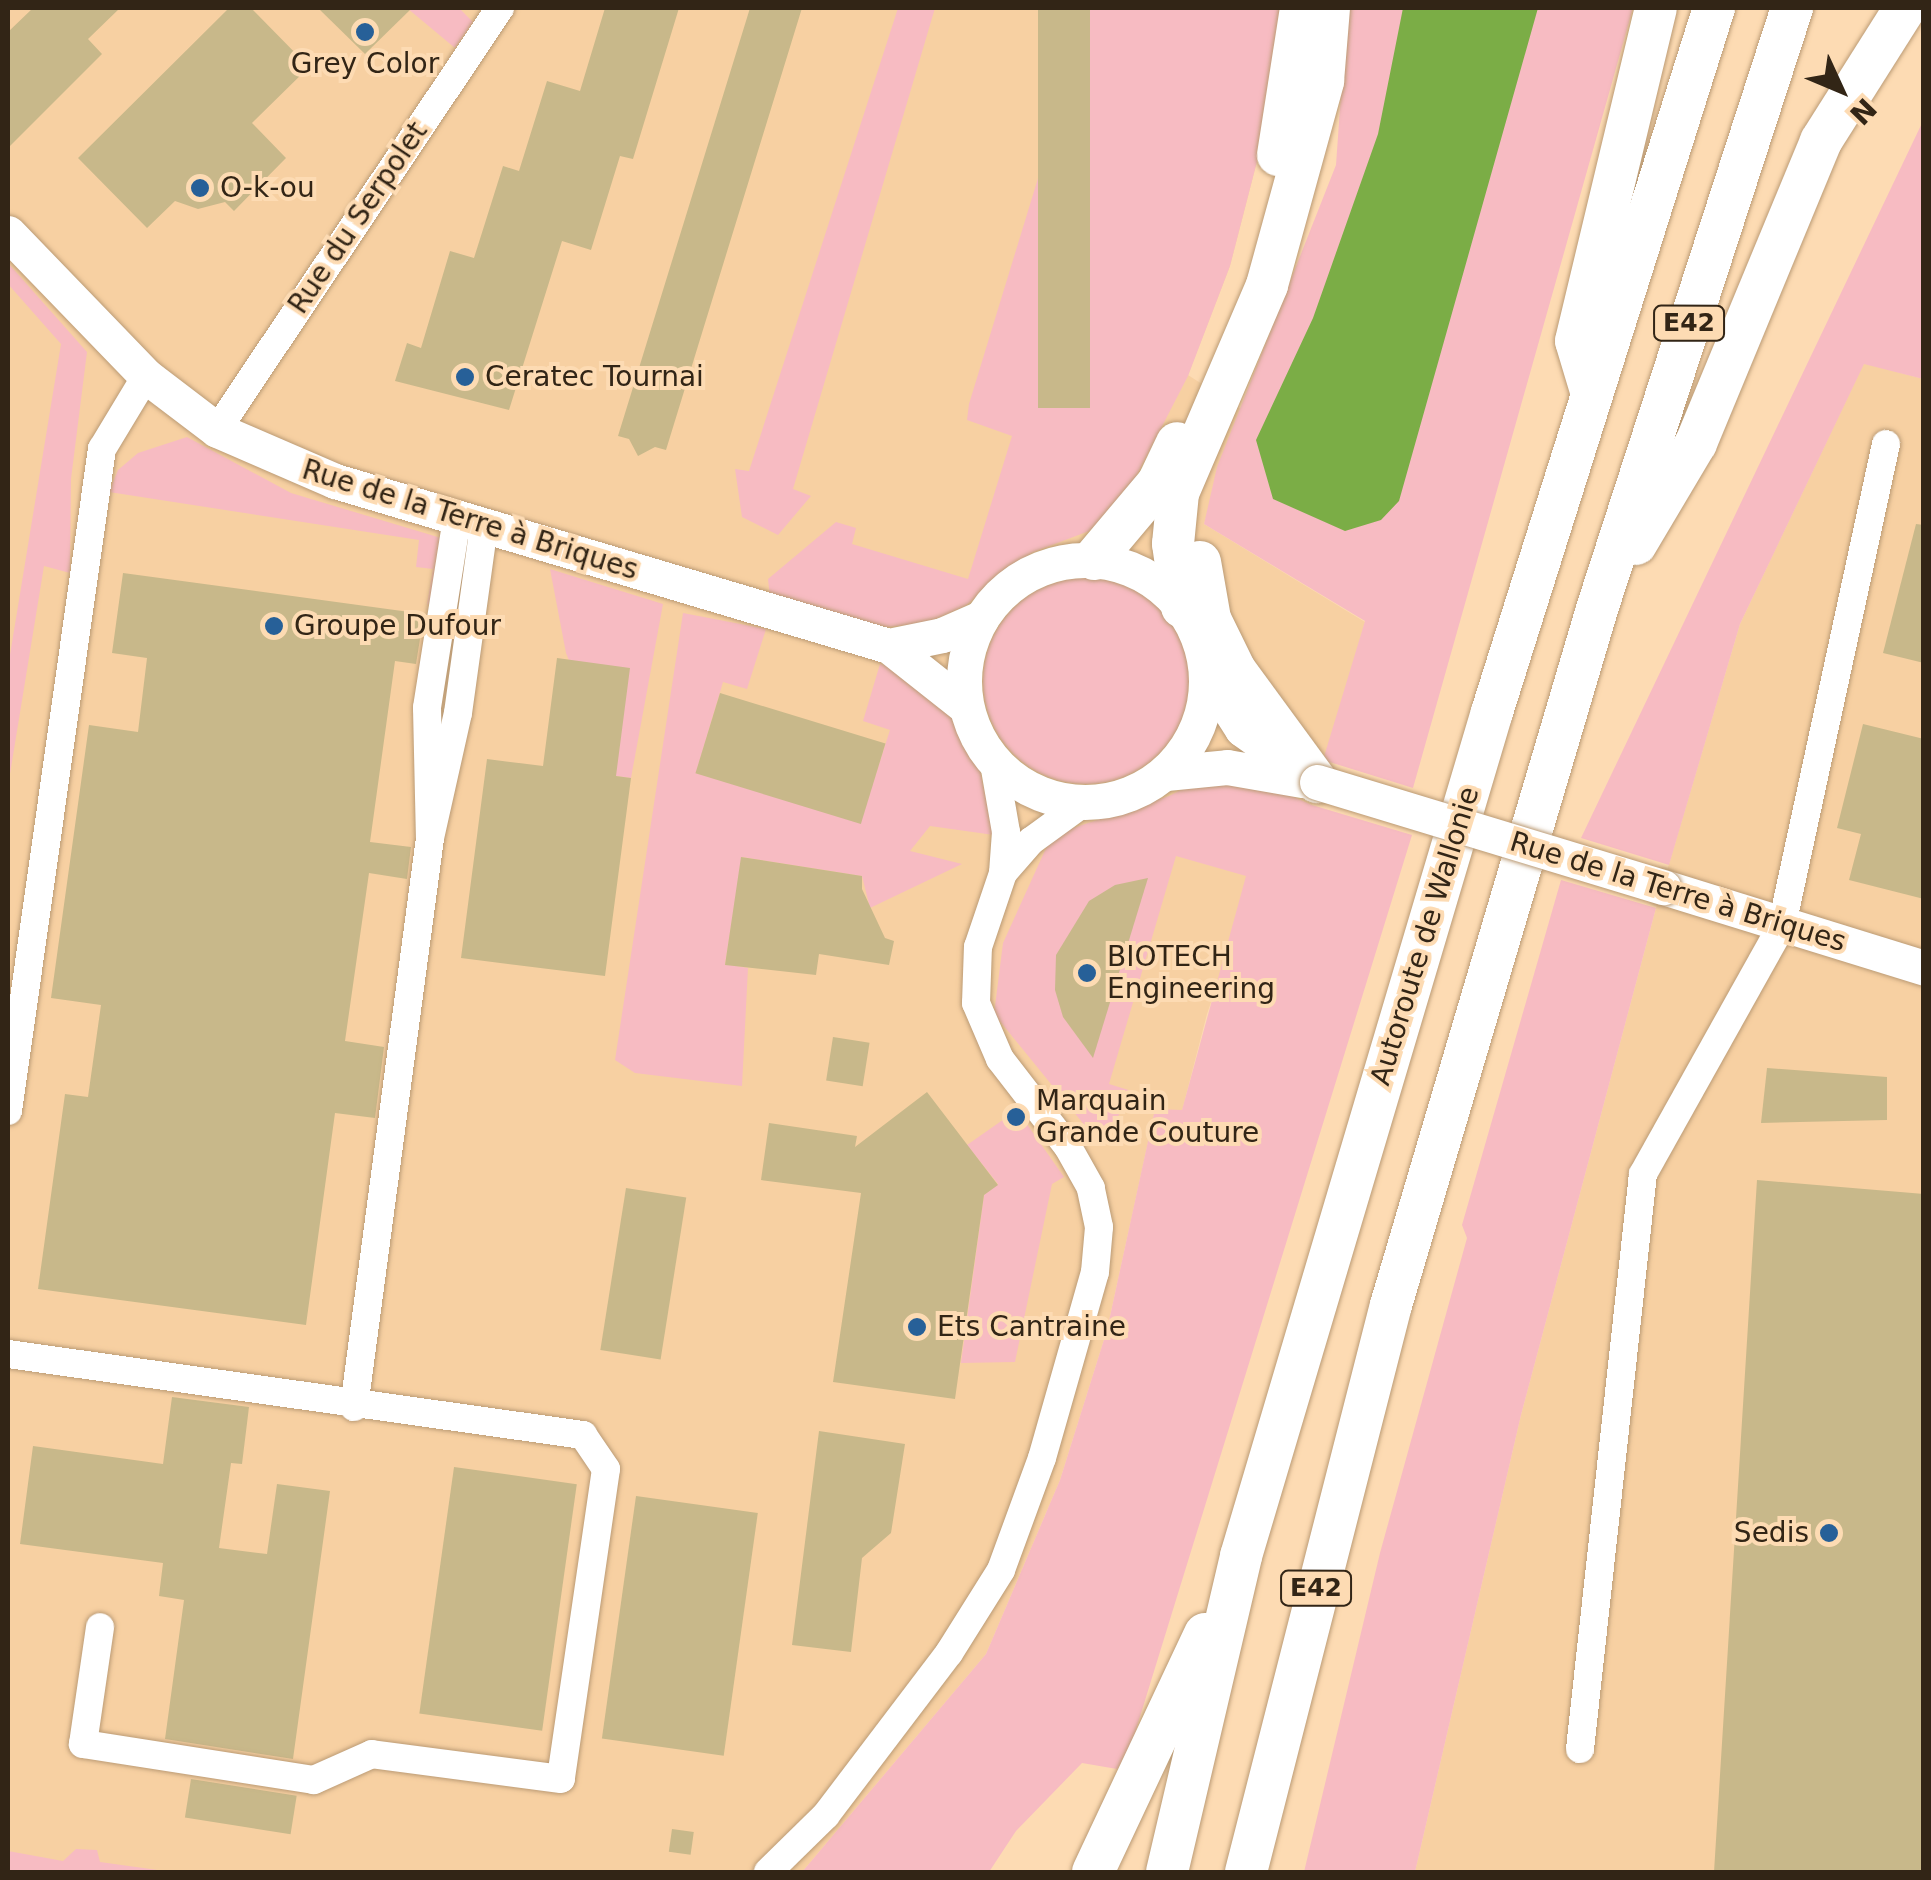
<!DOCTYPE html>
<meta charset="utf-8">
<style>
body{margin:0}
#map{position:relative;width:1931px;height:1880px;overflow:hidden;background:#fddbb3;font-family:"DejaVu Sans",sans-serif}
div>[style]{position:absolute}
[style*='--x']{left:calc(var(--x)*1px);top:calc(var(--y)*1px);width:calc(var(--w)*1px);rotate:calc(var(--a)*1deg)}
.built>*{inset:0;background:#f7d0a2}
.green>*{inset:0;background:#f7bbc2}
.round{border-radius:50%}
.water>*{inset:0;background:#7bad46}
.building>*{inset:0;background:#c8b88a;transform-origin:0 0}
.roads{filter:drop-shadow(0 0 2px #bb9b75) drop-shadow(0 0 2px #bb9b75)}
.minor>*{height:28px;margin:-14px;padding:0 14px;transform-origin:14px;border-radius:14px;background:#fff}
.major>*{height:35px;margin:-17.5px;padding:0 17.5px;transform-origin:17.5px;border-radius:17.5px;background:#fff}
.major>.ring{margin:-17.5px;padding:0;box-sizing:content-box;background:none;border:35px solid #fff;border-radius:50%}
.highway>*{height:42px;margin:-21px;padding:0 21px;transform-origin:21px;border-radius:21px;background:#fff}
.bridges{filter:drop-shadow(0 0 2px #bb9b75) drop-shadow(0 0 2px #bb9b75)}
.major-bridge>*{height:35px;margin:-17.5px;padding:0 17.5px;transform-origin:17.5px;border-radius:17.5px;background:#fff}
.dots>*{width:28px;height:28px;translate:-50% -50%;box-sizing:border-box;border:5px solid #fddbb3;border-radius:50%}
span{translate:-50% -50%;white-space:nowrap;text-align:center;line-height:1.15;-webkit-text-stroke:8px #fddbb3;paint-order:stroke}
.shield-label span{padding:2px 8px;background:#fddbb3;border:2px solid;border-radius:8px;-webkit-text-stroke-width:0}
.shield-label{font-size:25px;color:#322516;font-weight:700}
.poi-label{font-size:28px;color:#322516}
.left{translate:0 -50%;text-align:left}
.right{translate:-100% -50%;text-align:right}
.street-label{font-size:28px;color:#322516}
.frame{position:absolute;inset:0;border:10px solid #322516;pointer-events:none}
.north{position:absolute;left:1791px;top:40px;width:100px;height:100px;-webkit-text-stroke:8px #fddbb3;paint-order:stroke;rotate:134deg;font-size:28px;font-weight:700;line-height:40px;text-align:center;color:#322516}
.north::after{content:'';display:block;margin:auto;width:35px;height:45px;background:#322516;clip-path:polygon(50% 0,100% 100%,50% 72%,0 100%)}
</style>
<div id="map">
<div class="built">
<div style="clip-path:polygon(8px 8px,1281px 8px,1261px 146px,1230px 266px,1188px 375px,1241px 409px,1204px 524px,1365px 622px,1312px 805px,1282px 793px,1207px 1014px,1182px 1111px,1155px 1110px,1107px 1330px,1060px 1480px,986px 1654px,802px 1872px,8px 1872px)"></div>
<div style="clip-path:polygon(1864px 363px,1923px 379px,1923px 1872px,1415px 1872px,1521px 1415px,1656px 908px,1740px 624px)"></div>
</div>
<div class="green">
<div style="clip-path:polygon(407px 8px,459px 8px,473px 22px,455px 48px)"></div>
<div style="clip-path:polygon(898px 8px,935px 8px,793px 489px,811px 496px,778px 535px,742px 517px,735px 469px,749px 471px)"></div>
<div style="clip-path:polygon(1090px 8px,1281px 8px,1261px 146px,1230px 266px,1188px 376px,1125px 498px,1089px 531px,1031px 553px,965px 606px,927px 623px,886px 627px,770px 597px,768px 579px,836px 522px,856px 528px,852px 544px,968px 579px,1012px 436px,967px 420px,969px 404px)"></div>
<div style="clip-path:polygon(1347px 8px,1633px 8px,1413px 788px,1323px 760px,1365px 621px,1204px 524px,1217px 467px,1336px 165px)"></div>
<div style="clip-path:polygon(1923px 121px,1923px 379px,1864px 364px,1740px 624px,1669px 865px,1581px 838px)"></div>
<div style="clip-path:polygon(8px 263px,87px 352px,71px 479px,70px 573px,44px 566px,8px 786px,8px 667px,61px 344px,8px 284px)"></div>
<div style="clip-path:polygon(187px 437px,291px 493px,441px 538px,445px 586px,427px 605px,433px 569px,416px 567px,419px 540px,109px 492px,118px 470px,138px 453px)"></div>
<div style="clip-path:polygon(550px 569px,663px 604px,631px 778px,616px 776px,566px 653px)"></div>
<div class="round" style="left:983px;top:578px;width:206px;height:206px"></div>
<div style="clip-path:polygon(683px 613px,766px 629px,747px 689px,723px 682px,696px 773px,860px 823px,890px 730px,863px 721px,880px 664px,927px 672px,966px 707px,994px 835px,930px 826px,910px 851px,962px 864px,870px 908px,862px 876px,742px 857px,725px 964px,748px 968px,742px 1086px,635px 1073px,615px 1060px)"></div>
<div style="clip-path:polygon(1227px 767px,1312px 805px,1412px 835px,1130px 1749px,1117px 1769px,1082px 1763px,1016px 1831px,989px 1872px,802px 1872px,986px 1654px,1060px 1480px,1107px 1330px,1155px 1109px,1182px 1110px,1246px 876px,1176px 856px,1109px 1084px,1135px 1092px,1099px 1143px,994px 1014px,1003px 943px,1052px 835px,1169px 796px)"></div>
<div style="clip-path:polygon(1561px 880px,1656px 908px,1521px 1415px,1415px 1872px,1304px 1872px,1380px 1553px,1467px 1238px,1462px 1225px)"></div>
<div style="clip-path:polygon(1017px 1110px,1064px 1177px,1052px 1184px,1015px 1362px,961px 1363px,984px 1195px,998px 1184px,967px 1145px)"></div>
<div style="clip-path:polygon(76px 1849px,97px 1850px,100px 1862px,172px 1872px,8px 1872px,8px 1851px,63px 1861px)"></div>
</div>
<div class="water">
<div style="clip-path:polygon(1403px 8px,1538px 8px,1399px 501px,1381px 520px,1345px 531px,1273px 499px,1256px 440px,1313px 318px,1378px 134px)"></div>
</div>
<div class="building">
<div style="clip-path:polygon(33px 8px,120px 8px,88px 39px,102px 54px,8px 148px,8px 32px)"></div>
<div style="clip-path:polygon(229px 8px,251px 8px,309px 67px,252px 123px,286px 158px,234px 211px,225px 202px,198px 209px,175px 201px,147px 228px,78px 158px)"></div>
<div style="clip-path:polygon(318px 8px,412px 8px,365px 54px)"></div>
<div style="clip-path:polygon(605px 8px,679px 8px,633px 159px,620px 156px,591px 250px,562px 241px,509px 410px,395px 381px,407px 343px,421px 348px,450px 251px,474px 258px,503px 166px,519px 171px,547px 81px,580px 91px)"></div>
<div style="clip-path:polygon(750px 8px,802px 8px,666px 450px,655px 447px,638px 456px,629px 439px,618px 436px)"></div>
<div style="left:1038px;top:8px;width:52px;height:400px"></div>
<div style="clip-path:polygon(1916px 524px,1924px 525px,1924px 663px,1883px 653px)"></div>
<div style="clip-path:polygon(123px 573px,424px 614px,416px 664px,395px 661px,370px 842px,411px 847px,407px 879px,369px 873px,345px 1041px,384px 1047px,375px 1118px,335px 1113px,306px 1325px,38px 1289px,65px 1094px,88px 1097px,101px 1005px,51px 998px,89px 725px,138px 732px,147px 658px,112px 653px)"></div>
<div style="clip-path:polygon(557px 658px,630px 668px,616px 776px,631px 778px,605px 976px,461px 958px,487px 759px,543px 766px)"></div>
<div style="left:720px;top:693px;width:173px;height:84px;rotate:17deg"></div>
<div style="clip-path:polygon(1863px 724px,1924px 739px,1924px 899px,1849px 880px,1861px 834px,1837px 828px)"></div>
<div style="clip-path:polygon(741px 857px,862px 876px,862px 889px,885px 938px,894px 941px,889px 965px,819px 954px,816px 975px,725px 965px)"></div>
<div style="clip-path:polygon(1148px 878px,1093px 1058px,1063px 1017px,1055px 990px,1056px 955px,1089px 901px,1115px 885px)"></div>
<div style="left:833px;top:1037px;width:37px;height:44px;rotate:9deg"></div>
<div style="clip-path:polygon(1767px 1068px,1887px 1077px,1887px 1120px,1761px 1123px)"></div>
<div style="clip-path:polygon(927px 1092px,998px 1185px,984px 1195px,955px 1399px,833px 1382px,861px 1193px,761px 1180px,769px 1123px,857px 1136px,855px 1147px)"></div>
<div style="clip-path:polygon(1757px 1180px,1924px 1194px,1924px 1872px,1714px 1872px)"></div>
<div style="left:626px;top:1188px;width:61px;height:164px;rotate:9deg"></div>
<div style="clip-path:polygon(172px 1397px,249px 1407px,242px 1464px,231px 1463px,219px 1548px,267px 1554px,277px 1484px,330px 1491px,293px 1759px,165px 1739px,184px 1600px,159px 1596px,163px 1563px,20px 1544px,33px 1446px,163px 1464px)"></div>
<div style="clip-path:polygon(819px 1431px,905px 1444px,891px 1533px,862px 1558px,851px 1652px,792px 1645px)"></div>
<div style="left:454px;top:1467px;width:124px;height:249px;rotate:8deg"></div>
<div style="left:636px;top:1496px;width:123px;height:245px;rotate:8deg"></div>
<div style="left:191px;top:1779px;width:107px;height:39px;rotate:9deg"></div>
<div style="left:672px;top:1829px;width:22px;height:23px;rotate:8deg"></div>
</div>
<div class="roads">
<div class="minor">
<div style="--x:217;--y:430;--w:508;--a:-56.15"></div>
<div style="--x:457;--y:518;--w:192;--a:99"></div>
<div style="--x:427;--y:708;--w:130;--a:88.7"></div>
<div style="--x:430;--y:838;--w:128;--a:-77.4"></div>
<div style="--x:458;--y:713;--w:189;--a:-82.1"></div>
<div style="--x:1003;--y:873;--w:43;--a:-48.8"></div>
<div style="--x:1031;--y:841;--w:63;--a:-36"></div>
<div style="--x:8;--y:1111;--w:669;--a:-81.92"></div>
<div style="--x:102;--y:449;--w:85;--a:-58.9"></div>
<div style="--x:8;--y:1354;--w:581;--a:8.02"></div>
<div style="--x:583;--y:1435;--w:41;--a:55.9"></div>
<div style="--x:606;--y:1469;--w:313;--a:98.3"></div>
<div style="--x:561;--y:1779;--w:191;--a:-172.5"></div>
<div style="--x:372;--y:1754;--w:64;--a:155.9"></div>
<div style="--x:314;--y:1780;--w:234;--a:-171.1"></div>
<div style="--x:83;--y:1744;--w:118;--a:-81.7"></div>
<div style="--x:354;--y:1407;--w:574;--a:-82.39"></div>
<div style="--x:1580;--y:1749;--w:578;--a:-83.75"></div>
<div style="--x:1643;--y:1174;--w:285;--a:-60.8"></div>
<div style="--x:1782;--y:925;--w:492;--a:-77.8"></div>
<div style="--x:768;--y:1872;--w:81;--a:-44.5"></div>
<div style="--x:826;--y:1815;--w:203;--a:-52.8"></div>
<div style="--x:949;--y:1653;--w:98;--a:-57.9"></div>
<div style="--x:1001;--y:1570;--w:119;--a:-69.9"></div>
<div style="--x:1042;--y:1458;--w:193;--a:-74.1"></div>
<div style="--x:1095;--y:1272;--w:45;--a:-84.9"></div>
<div style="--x:1099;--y:1227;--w:40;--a:-102"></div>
<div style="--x:1091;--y:1188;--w:47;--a:-119.3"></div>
<div style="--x:1068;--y:1147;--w:111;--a:-127.7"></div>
<div style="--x:1000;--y:1059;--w:61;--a:-113.2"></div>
<div style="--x:976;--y:1003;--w:56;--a:-88"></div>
<div style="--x:978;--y:947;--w:78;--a:-71.3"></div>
<div style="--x:1003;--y:873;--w:41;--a:-85.8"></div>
<div style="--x:1006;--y:832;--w:70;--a:-99.9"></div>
</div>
<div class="major">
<div style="--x:8;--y:233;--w:199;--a:46"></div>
<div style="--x:146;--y:376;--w:89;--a:37.3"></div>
<div style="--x:217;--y:430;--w:129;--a:23.4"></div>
<div style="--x:335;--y:481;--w:578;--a:16.59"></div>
<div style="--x:889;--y:646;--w:98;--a:38.4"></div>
<div class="ring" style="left:964px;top:560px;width:207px;height:207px"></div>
<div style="--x:889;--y:646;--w:54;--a:-11.7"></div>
<div style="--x:942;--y:635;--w:43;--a:-23.6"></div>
<div style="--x:1207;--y:674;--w:65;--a:57.5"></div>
<div style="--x:1242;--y:729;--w:81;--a:35.5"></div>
<div style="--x:1166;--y:773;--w:61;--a:-5.6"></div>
<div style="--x:1227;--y:767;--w:76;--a:9.8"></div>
<div style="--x:1663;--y:887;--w:273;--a:17.2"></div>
</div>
<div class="highway">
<div style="--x:1278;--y:155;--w:149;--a:-81.1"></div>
<div style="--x:1591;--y:391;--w:52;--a:-106.7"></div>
<div style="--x:1576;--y:341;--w:342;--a:-76.5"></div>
<div style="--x:1636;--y:544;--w:117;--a:-59.3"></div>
<div style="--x:1696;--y:443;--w:327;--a:-67.5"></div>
<div style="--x:1821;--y:141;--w:157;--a:-57.7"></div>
<div style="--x:1094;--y:559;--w:99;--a:-49.9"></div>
<div style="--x:1158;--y:483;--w:44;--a:-64.6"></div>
<div style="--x:1200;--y:562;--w:58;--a:80"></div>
<div style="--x:1210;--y:619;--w:57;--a:63.9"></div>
<div style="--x:1235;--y:670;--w:139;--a:53.8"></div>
<div style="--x:1182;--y:607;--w:64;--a:-98.1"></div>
<div style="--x:1173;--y:544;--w:51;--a:-84.4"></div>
<div style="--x:1178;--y:493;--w:226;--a:-66.8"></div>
<div style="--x:1267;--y:285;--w:212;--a:-74.6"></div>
<div style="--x:1323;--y:81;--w:73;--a:-85.3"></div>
<div style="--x:1093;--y:1872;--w:263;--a:-64.8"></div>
<div style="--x:1167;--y:1872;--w:325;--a:-76.8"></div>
<div style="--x:1241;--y:1556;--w:881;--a:-73.44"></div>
<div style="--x:1492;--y:712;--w:738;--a:-72.5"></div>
<div style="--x:1246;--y:1872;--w:585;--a:-75.66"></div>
<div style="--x:1391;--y:1305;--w:726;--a:-73.51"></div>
<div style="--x:1597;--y:609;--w:632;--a:-72.02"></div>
</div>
</div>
<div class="bridges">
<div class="major-bridge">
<div style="--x:1317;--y:782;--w:362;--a:16.9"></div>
</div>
</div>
<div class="dots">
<div style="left:365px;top:32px;background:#276098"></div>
<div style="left:200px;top:188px;background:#276098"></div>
<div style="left:465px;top:377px;background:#276098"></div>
<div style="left:274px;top:626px;background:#276098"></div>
<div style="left:1087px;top:973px;background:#276098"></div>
<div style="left:1016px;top:1117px;background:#276098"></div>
<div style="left:917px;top:1327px;background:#276098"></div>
<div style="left:1829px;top:1533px;background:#276098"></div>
</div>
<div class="shield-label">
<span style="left:1689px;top:323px">E42</span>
<span style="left:1316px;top:1588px">E42</span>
</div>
<div class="poi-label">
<span style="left:365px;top:64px">Grey Color</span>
<span class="left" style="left:220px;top:188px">O-k-ou</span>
<span class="left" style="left:485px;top:377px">Ceratec Tournai</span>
<span class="left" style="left:294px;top:626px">Groupe Dufour</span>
<span class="left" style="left:1107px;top:973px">BIOTECH<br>Engineering</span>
<span class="left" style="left:1036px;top:1117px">Marquain<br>Grande Couture</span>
<span class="left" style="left:937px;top:1327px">Ets Cantraine</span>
<span class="right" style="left:1809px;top:1533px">Sedis</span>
</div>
<div class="street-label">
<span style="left:358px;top:218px;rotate:-56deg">Rue du Serpolet</span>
<span style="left:470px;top:520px;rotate:17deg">Rue de la Terre à Briques</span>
<span style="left:1678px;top:892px;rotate:17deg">Rue de la Terre à Briques</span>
<span style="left:1425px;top:936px;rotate:-73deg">Autoroute de Wallonie</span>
</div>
<div class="frame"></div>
<div class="north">N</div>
</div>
